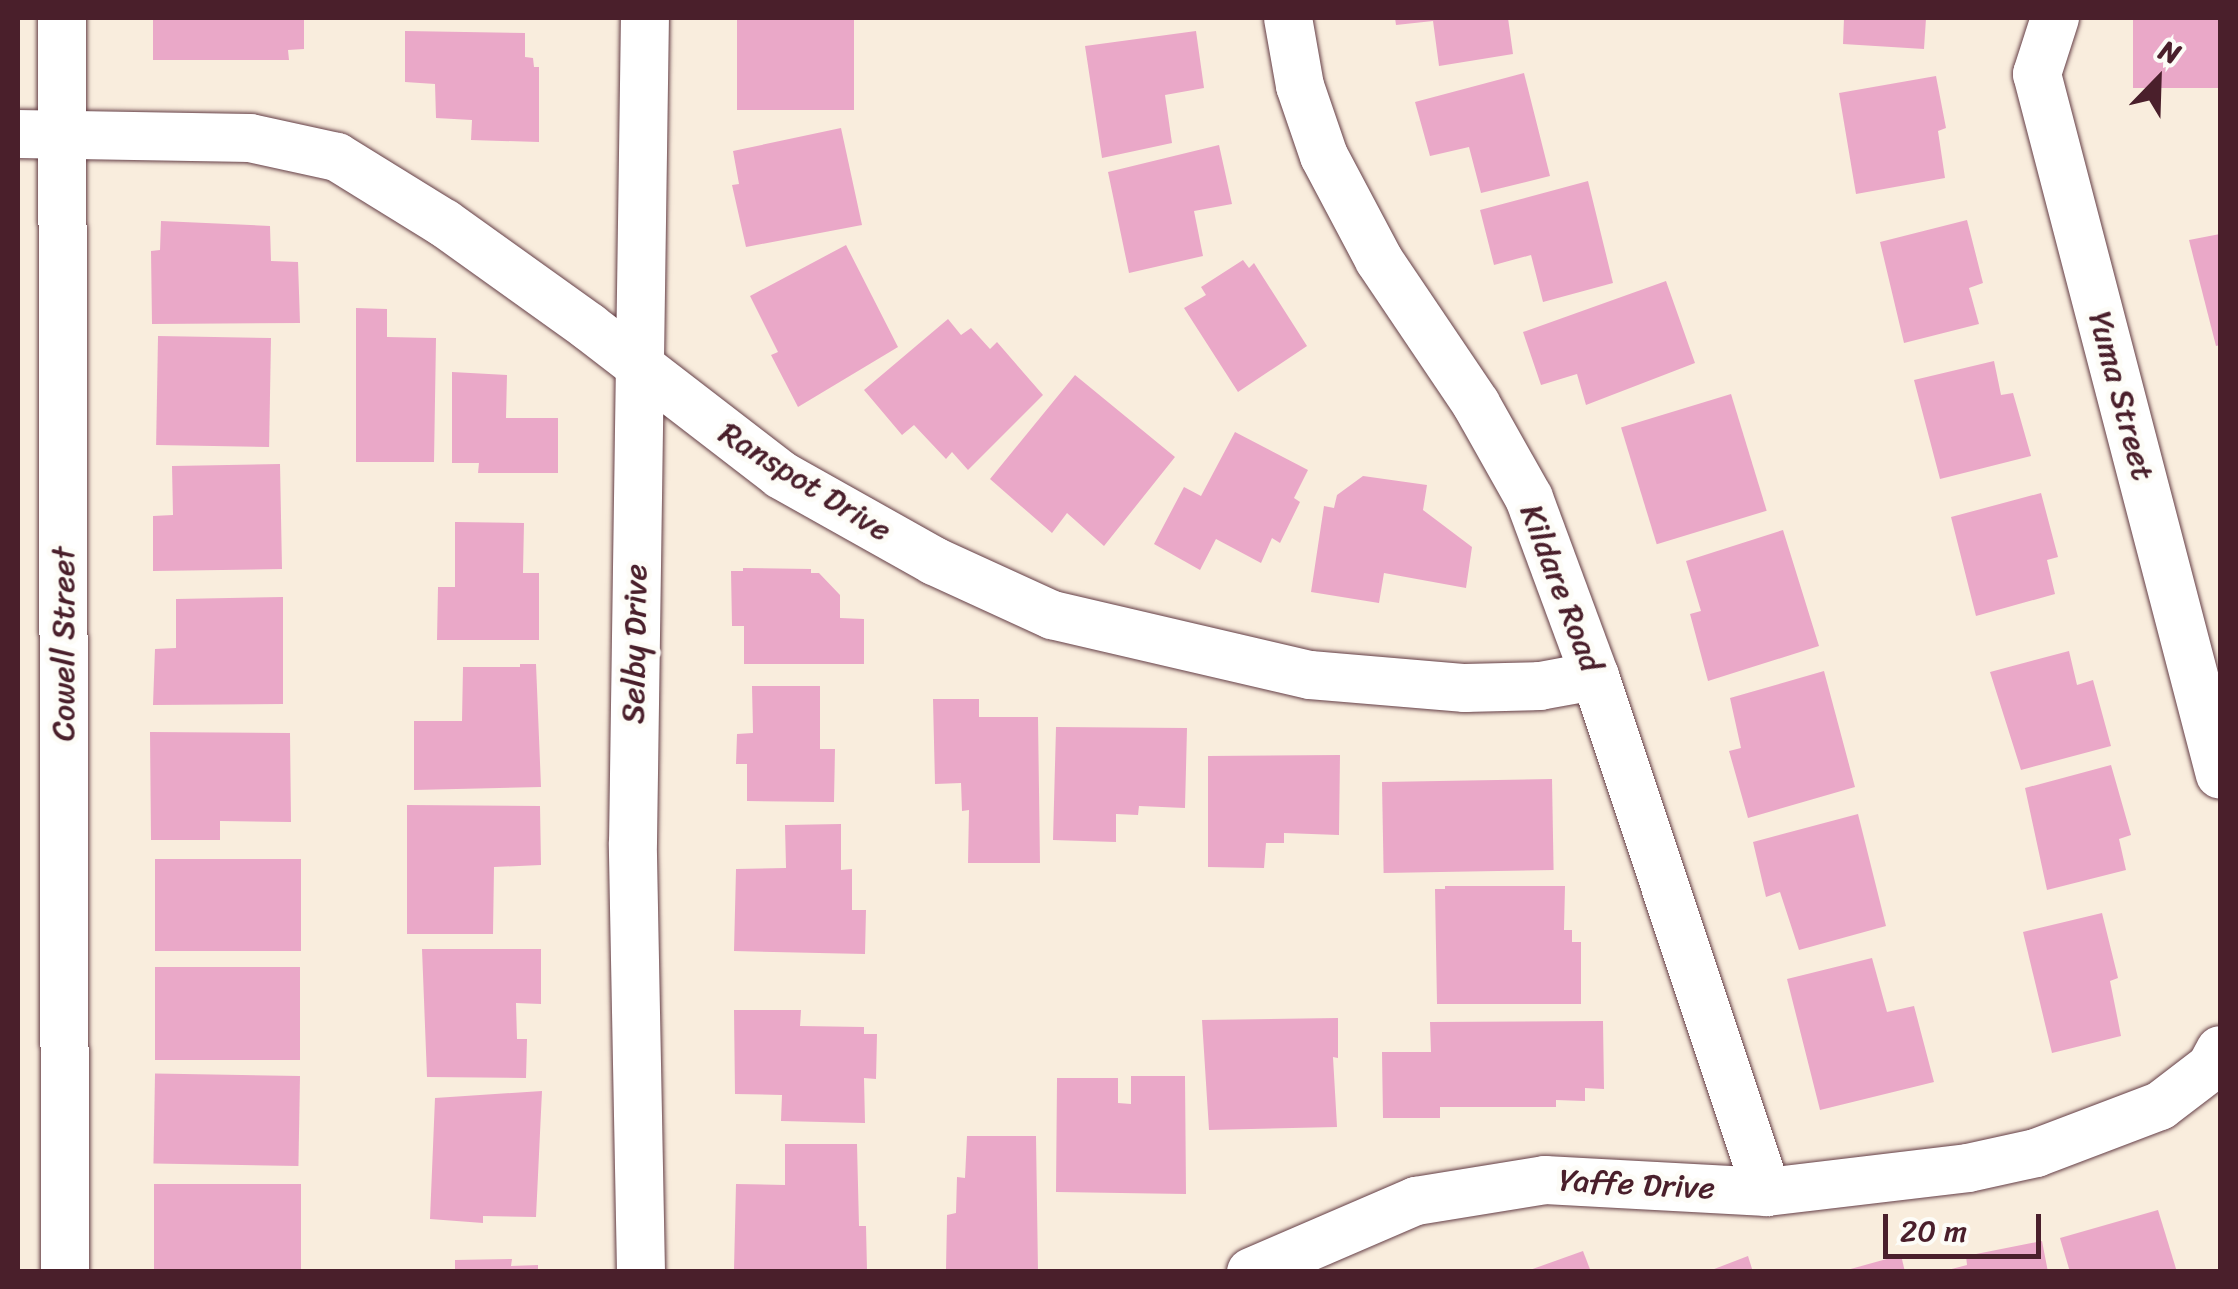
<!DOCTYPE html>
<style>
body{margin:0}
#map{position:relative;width:2238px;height:1289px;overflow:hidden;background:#f9eddd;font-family:Sriracha,sans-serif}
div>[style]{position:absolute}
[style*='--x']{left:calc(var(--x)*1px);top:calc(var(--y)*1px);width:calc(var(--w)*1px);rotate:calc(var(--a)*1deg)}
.building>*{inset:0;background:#eaa8c8;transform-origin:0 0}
.roads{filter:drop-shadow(0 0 2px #643e46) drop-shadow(0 0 2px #643e46)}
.street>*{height:48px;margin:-24px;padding:0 24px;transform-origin:24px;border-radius:24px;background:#fff}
span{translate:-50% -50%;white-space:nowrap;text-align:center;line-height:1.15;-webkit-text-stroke:10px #fdfcf7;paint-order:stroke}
.street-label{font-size:32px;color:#4a1f2b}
.frame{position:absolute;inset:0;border:20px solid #4a1f2b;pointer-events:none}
.north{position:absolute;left:2108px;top:30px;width:100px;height:100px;-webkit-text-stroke:8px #fdfcf7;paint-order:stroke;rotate:23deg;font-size:28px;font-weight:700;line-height:40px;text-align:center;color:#4a1f2b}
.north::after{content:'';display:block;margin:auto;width:35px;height:45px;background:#4a1f2b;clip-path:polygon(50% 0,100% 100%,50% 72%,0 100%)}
.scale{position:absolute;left:1883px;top:1214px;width:158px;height:45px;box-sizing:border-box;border:5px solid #4a1f2b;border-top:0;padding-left:12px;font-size:30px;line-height:35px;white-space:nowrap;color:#4a1f2b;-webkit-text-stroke:8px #fdfcf7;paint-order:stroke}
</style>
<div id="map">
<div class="building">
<div style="clip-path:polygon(153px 18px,304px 18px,304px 49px,288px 50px,289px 60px,153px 60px)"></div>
<div style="left:737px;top:18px;width:117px;height:92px"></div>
<div style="clip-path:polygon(1395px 18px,1508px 18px,1513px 54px,1439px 66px,1433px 21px,1396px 25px)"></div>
<div style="clip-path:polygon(1844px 18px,1926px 18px,1924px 49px,1843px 44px)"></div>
<div style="left:2133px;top:18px;width:87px;height:70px"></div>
<div style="clip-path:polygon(405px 31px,525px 33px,525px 57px,533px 58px,534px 67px,539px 67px,539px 142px,471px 140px,472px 120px,436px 118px,435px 84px,405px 82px)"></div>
<div style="clip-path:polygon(1196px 31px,1204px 88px,1165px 95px,1172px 143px,1102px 158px,1085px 46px)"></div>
<div style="clip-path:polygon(1524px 73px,1550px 176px,1481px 193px,1469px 147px,1430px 156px,1415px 102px)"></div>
<div style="clip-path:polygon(1936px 76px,1946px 128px,1938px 131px,1945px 178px,1856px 194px,1839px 93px)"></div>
<div style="clip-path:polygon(841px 128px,862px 225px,746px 247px,732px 185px,739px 184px,733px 151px)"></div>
<div style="clip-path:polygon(1219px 145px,1232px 204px,1194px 211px,1203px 256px,1129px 273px,1108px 172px)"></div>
<div style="clip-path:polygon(1588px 181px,1613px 283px,1543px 302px,1531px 255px,1494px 265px,1480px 210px)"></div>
<div style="clip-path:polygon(1967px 220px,1983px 283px,1969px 288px,1979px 324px,1904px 343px,1880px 242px)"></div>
<div style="clip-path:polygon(161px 221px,270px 226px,271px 261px,298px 262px,300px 323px,152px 324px,151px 251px,160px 250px)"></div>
<div style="clip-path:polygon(2220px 234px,2220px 345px,2216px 346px,2189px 240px)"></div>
<div style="clip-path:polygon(846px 245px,898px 347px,798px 407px,771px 355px,778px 352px,750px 296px)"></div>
<div style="clip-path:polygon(1243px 260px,1249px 268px,1254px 263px,1307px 346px,1238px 392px,1184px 308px,1206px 295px,1201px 287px)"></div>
<div style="clip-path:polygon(1666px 281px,1695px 363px,1586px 405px,1577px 374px,1541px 385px,1523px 332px)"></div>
<div style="clip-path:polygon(356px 308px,387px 309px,387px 337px,436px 338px,434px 462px,356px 462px)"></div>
<div style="clip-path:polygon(948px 319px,961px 335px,971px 328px,990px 349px,997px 342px,1043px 395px,968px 470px,952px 452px,946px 459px,914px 425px,902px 435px,864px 390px)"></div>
<div style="left:271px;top:338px;width:109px;height:113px;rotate:91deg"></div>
<div style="clip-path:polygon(1994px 361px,2001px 395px,2013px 393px,2031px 456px,1940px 479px,1914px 380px)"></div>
<div style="clip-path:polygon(452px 372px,507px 375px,506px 418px,558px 418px,558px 473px,478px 473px,479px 463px,452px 463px)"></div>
<div style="clip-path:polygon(1075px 375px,1175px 457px,1104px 546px,1067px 513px,1052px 533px,990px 479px)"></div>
<div style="left:1731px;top:394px;width:122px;height:115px;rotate:73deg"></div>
<div style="clip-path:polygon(1235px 432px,1308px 470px,1294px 498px,1300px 502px,1280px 543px,1272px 538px,1261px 563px,1216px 539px,1200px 570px,1154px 544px,1184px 487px,1201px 496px)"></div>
<div style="clip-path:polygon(280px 464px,282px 569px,153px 571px,153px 516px,173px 515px,172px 466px)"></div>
<div style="clip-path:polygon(1363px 476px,1427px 485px,1423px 510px,1472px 547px,1466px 588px,1384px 573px,1379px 603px,1311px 592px,1324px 506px,1334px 508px,1337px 495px)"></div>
<div style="clip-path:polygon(2041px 493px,2058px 557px,2047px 560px,2055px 594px,1976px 616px,1951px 517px)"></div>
<div style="clip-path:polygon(455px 522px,524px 523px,523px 573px,539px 573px,539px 640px,437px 640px,438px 587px,455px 587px)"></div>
<div style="clip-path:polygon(1783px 530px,1819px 646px,1708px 681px,1690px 614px,1701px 611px,1686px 561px)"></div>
<div style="clip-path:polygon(743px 568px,811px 569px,811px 573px,819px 573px,840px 595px,840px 618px,864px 619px,864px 664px,744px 664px,744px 626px,732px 626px,731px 571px,743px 571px)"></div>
<div style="clip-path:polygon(283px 597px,283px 704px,153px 705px,155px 649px,176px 648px,176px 599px)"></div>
<div style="clip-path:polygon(2069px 651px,2077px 685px,2093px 680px,2111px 746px,2021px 770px,1990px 672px)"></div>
<div style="clip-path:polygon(520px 664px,536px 664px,541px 787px,414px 790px,414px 721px,462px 721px,463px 667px,520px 667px)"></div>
<div style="clip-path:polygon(1824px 671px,1855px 787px,1748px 818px,1729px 751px,1741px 748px,1730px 698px)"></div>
<div style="clip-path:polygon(752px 686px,820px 686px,820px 749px,835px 749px,834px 802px,747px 801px,747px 764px,736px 764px,737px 734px,753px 733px)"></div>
<div style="clip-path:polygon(933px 699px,979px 699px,979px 717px,1038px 717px,1040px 863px,968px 863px,969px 810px,962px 811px,961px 783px,935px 784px)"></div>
<div style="clip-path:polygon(1056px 727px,1187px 728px,1185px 808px,1139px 806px,1138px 815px,1116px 814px,1116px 842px,1053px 840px)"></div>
<div style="clip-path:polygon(150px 732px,290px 733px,291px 822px,220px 821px,220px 840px,151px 840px)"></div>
<div style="clip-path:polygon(1340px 755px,1339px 835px,1284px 833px,1284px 843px,1266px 843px,1264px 868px,1208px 867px,1208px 756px)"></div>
<div style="clip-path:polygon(2111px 765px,2131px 835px,2119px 839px,2126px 870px,2047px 890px,2025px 788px)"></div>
<div style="left:1552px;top:779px;width:91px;height:170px;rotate:89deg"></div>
<div style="clip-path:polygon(407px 805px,540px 806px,541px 865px,494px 867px,493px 934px,407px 934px)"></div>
<div style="clip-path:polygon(1858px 814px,1886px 926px,1799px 950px,1780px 892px,1766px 897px,1753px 842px)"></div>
<div style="clip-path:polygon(841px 824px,841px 870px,852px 869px,852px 910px,866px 910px,865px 954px,734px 951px,736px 869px,786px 868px,785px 825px)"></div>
<div style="left:155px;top:859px;width:146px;height:92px"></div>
<div style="clip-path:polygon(1445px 886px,1565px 886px,1564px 930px,1572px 930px,1572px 942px,1581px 942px,1581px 1004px,1437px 1004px,1435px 889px,1445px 889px)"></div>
<div style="clip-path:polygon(2102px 913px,2118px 978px,2110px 981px,2121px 1036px,2052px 1053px,2023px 932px)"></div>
<div style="clip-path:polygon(422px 949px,541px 949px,541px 1004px,516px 1003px,517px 1039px,527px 1039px,526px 1078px,427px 1077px)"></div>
<div style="clip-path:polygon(1872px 958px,1887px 1012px,1914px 1006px,1934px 1082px,1820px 1110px,1787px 979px)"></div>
<div style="left:155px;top:967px;width:145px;height:93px"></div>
<div style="clip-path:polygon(734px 1010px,801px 1010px,800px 1026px,864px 1027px,864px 1034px,877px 1034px,876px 1079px,864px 1078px,865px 1123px,781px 1121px,782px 1095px,735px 1094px)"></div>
<div style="clip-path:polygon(1338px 1018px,1338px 1058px,1333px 1057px,1337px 1127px,1209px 1130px,1202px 1020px)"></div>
<div style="clip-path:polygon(1603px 1021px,1604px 1089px,1585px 1088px,1585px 1101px,1556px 1100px,1556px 1107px,1440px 1107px,1440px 1118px,1383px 1118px,1382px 1052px,1431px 1052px,1430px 1022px)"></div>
<div style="left:300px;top:1076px;width:90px;height:145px;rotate:91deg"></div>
<div style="clip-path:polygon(1131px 1076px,1185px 1076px,1186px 1194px,1056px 1192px,1057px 1078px,1118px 1078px,1118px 1103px,1131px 1104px)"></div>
<div style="clip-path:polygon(542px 1091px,536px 1217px,483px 1216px,483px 1223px,430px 1219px,435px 1098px)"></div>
<div style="clip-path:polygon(967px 1136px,1036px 1136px,1038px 1272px,946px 1270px,947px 1215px,956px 1213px,957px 1177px,965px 1178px)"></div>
<div style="clip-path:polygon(785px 1144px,857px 1144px,859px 1226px,866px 1226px,867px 1270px,734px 1269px,736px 1184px,785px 1185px)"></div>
<div style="left:154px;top:1184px;width:147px;height:88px"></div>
<div style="clip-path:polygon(2158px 1210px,2177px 1272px,2070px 1272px,2060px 1238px)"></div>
<div style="clip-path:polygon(2042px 1241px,2048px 1272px,1940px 1272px,1967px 1265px,1966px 1256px)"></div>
<div style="clip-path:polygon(1583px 1251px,1591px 1272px,1527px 1272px,1527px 1271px)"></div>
<div style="clip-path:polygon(1901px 1255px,1905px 1272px,1847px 1272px,1847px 1270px)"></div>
<div style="clip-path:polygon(1748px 1256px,1753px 1272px,1709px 1272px,1709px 1271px)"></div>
<div style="clip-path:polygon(512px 1259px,511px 1266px,538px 1265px,538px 1272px,455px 1272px,455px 1260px)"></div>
</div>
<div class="roads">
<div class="street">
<div style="--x:62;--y:18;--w:1254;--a:89.86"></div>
<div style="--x:1288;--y:18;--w:69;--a:80"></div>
<div style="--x:1300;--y:86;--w:74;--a:71.1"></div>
<div style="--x:1324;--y:156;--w:118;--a:62.1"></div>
<div style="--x:1379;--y:260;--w:174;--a:56"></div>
<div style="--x:1476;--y:404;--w:108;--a:60.6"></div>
<div style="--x:1529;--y:498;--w:190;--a:69.7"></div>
<div style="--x:1595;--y:676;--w:544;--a:71.57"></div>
<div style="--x:2055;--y:18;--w:59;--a:107.8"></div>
<div style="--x:2037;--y:74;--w:724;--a:75.37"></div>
<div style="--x:18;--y:134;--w:232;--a:1"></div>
<div style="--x:250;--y:138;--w:89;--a:12.3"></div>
<div style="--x:337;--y:157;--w:126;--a:31.7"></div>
<div style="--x:444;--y:223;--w:178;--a:35.6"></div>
<div style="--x:589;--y:327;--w:242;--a:37.6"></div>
<div style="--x:781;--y:475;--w:176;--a:29.3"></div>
<div style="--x:934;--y:561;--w:130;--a:24.6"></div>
<div style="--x:1052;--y:615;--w:265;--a:13.1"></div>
<div style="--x:1310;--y:675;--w:156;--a:4.8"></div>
<div style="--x:1465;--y:688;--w:75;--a:-1.5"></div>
<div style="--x:1540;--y:686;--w:56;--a:-10.3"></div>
<div style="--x:641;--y:1272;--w:429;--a:-91.1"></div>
<div style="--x:633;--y:843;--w:825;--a:-89.17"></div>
<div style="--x:1251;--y:1272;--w:180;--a:-23.3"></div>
<div style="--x:1416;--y:1201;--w:131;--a:-9.2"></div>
<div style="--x:1545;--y:1180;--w:222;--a:3.1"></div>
<div style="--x:1767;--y:1192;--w:202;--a:-6.8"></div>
<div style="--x:1968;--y:1168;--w:70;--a:-12.4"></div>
<div style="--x:2036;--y:1153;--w:133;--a:-20.8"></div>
<div style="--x:2160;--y:1106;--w:64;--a:-37.4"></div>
<div style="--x:2211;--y:1067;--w:19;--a:-62"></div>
</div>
</div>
<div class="street-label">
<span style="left:2121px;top:396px;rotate:75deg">Yuma Street</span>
<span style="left:805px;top:482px;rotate:32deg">Ranspot Drive</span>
<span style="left:1561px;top:588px;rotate:69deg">Kildare Road</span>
<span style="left:64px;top:644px;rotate:-90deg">Cowell Street</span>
<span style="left:635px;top:644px;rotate:-89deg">Selby Drive</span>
<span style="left:1637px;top:1185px;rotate:3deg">Yaffe Drive</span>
</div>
<div class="frame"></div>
<div class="north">N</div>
<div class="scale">20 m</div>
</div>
